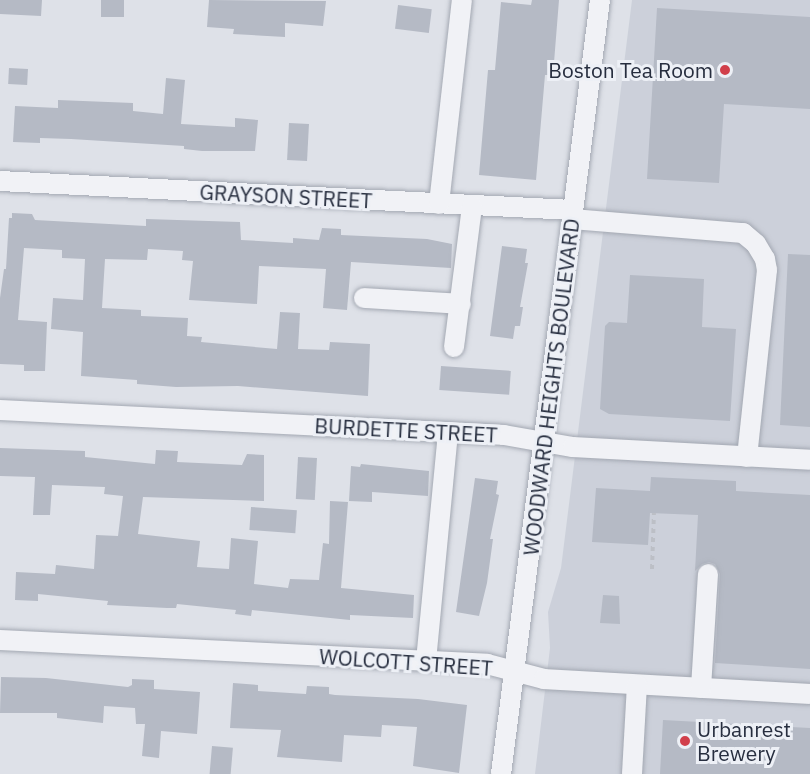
<!DOCTYPE html>
<style>
body{margin:0}
#map{position:relative;width:810px;height:774px;overflow:hidden;background:#dee1e8;font-family:"IBM Plex Sans",sans-serif}
div>[style]{position:absolute}
[style*='--x']{left:calc(var(--x)*1px);top:calc(var(--y)*1px);width:calc(var(--w)*1px);rotate:calc(var(--a)*1deg)}
.built>*{inset:0;background:#ccd0da}
.building>*{inset:0;background:#b5bac5;transform-origin:0 0}
.path>*{height:4px;margin-top:-2px;transform-origin:0;background:repeating-linear-gradient(90deg,#bcbfc6 0 4.5px,transparent 0 9px)}
.roads{filter:drop-shadow(0 0 2px #a3a8b2) drop-shadow(0 0 2px #a3a8b2)}
.minor>*{height:20px;margin:-10px;padding:0 10px;transform-origin:10px;border-radius:10px;background:#f1f2f6}
.dots>*{width:16px;height:16px;translate:-50% -50%;box-sizing:border-box;border:3px solid #edf0f6;border-radius:50%}
span{translate:-50% -50%;white-space:nowrap;text-align:center;line-height:1.15;-webkit-text-stroke:6px #edf0f6;paint-order:stroke}
.poi-label{font-size:21px;color:#272e3f}
.right{translate:-100% -50%;text-align:right}
.left{translate:0 -50%;text-align:left}
.street-label{font-size:21px;color:#272e3f}
</style>
<div id="map">
<div class="built">
<div style="clip-path:polygon(632px 0,810px 0,810px 774px,535px 774px,550px 648px,548px 612px,561px 568px)"></div>
</div>
<div class="building">
<div style="clip-path:polygon(0 0,42px 0,41px 16px,0 14px)"></div>
<div style="left:101px;top:0;width:23px;height:17px"></div>
<div style="clip-path:polygon(209px 0,326px 1px,323px 26px,285px 23px,285px 37px,233px 34px,234px 29px,207px 27px)"></div>
<div style="clip-path:polygon(532px 0,559px 0,553px 75px,545px 75px,536px 180px,479px 175px,488px 70px,495px 70px,501px 2px,531px 5px)"></div>
<div style="left:398px;top:5px;width:34px;height:24px;rotate:7deg"></div>
<div style="clip-path:polygon(657px 8px,810px 17px,810px 109px,724px 104px,719px 183px,647px 179px)"></div>
<div style="left:9px;top:68px;width:19px;height:16px;rotate:3deg"></div>
<div style="clip-path:polygon(166px 78px,185px 80px,181px 124px,235px 127px,235px 118px,258px 120px,255px 151px,202px 151px,184px 149px,184px 146px,71px 139px,40px 138px,40px 143px,13px 142px,15px 106px,58px 108px,58px 100px,133px 103px,133px 111px,163px 114px)"></div>
<div style="left:289px;top:123px;width:20px;height:37px;rotate:3deg"></div>
<div style="clip-path:polygon(12px 213px,32px 214px,35px 220px,146px 226px,146px 219px,240px 222px,241px 240px,293px 243px,293px 238px,319px 240px,322px 228px,341px 229px,341px 235px,427px 239px,452px 244px,451px 268px,351px 262px,347px 310px,323px 308px,326px 269px,259px 266px,257px 304px,189px 300px,193px 261px,182px 260px,183px 251px,148px 249px,147px 260px,105px 259px,102px 308px,141px 310px,141px 316px,188px 318px,187px 336px,202px 337px,201px 342px,277px 349px,280px 312px,300px 313px,298px 349px,329px 350px,330px 342px,370px 344px,368px 396px,238px 386px,176px 387px,137px 384px,137px 380px,81px 376px,83px 332px,51px 329px,53px 298px,83px 300px,85px 259px,62px 258px,62px 250px,24px 248px,18px 320px,47px 322px,45px 371px,24px 371px,24px 365px,0 364px,0 298px,4px 269px,6px 269px,9px 218px,12px 218px)"></div>
<div style="clip-path:polygon(502px 246px,527px 249px,525px 263px,528px 263px,520px 307px,523px 307px,520px 326px,515px 326px,513px 339px,490px 336px)"></div>
<div style="clip-path:polygon(788px 254px,810px 255px,810px 427px,780px 425px)"></div>
<div style="clip-path:polygon(630px 275px,704px 279px,702px 327px,736px 329px,730px 421px,609px 414px,600px 409px,605px 326px,609px 322px,627px 323px)"></div>
<div style="left:441px;top:366px;width:70px;height:24px;rotate:4deg"></div>
<div style="clip-path:polygon(0 448px,85px 451px,85px 457px,155px 464px,156px 450px,178px 451px,177px 462px,242px 465px,247px 454px,264px 455px,264px 501px,143px 497px,138px 534px,200px 541px,197px 567px,229px 569px,231px 538px,258px 541px,254px 584px,288px 588px,290px 579px,319px 580px,323px 543px,329px 544px,330px 501px,348px 502px,341px 588px,414px 595px,413px 618px,350px 615px,350px 620px,252px 610px,251px 616px,235px 614px,236px 610px,177px 604px,176px 608px,167px 608px,107px 605px,108px 601px,38px 594px,38px 601px,15px 600px,16px 572px,55px 574px,56px 565px,94px 569px,96px 535px,118px 536px,123px 496px,104px 494px,105px 487px,52px 485px,50px 515px,33px 515px,35px 477px,0 476px)"></div>
<div style="left:298px;top:457px;width:19px;height:42px;rotate:3deg"></div>
<div style="clip-path:polygon(361px 464px,429px 471px,428px 496px,372px 492px,372px 502px,349px 501px,351px 466px,360px 467px)"></div>
<div style="clip-path:polygon(651px 477px,736px 481px,736px 491px,810px 495px,810px 669px,715px 663px,720px 574px,715px 564px,709px 562px,702px 564px,695px 571px,698px 515px,650px 513px,648px 545px,592px 542px,596px 488px,650px 491px)"></div>
<div style="clip-path:polygon(475px 478px,498px 481px,496px 494px,499px 495px,490px 539px,493px 539px,487px 583px,479px 616px,456px 612px)"></div>
<div style="left:251px;top:507px;width:46px;height:23px;rotate:4deg"></div>
<div style="clip-path:polygon(603px 595px,619px 596px,620px 624px,600px 623px)"></div>
<div style="clip-path:polygon(1px 677px,46px 678px,128px 687px,132px 685px,132px 679px,154px 680px,154px 689px,200px 692px,197px 734px,161px 731px,159px 758px,142px 756px,145px 724px,136px 724px,135px 708px,104px 706px,103px 723px,57px 718px,57px 713px,0 713px)"></div>
<div style="clip-path:polygon(233px 683px,258px 685px,258px 691px,306px 694px,307px 686px,329px 687px,329px 694px,335px 695px,418px 699px,467px 705px,459px 773px,413px 766px,417px 727px,382px 725px,381px 737px,344px 735px,342px 762px,277px 757px,281px 730px,230px 728px)"></div>
<div style="clip-path:polygon(663px 720px,810px 728px,810px 774px,660px 774px)"></div>
<div style="left:212px;top:746px;width:21px;height:28px;rotate:5deg"></div>
</div>
<div class="path">
<div style="--x:652;--y:569;--w:56;--a:-88"></div>
</div>
<div class="roads">
<div class="minor">
<div style="--x:0;--y:181;--w:574;--a:2.9"></div>
<div style="--x:439;--y:204;--w:205;--a:-83.6"></div>
<div style="--x:572;--y:219;--w:172;--a:4.7"></div>
<div style="--x:743;--y:233;--w:17;--a:40"></div>
<div style="--x:756;--y:244;--w:17;--a:59"></div>
<div style="--x:765;--y:259;--w:11;--a:80"></div>
<div style="--x:767;--y:270;--w:188;--a:96.1"></div>
<div style="--x:364;--y:298;--w:97;--a:3.5"></div>
<div style="--x:454;--y:347;--w:142;--a:-82.7"></div>
<div style="--x:0;--y:410;--w:505;--a:2.84"></div>
<div style="--x:504;--y:435;--w:70;--a:9.9"></div>
<div style="--x:573;--y:447;--w:237;--a:3.1"></div>
<div style="--x:0;--y:640;--w:488;--a:2.8"></div>
<div style="--x:487;--y:664;--w:59;--a:14.7"></div>
<div style="--x:544;--y:679;--w:266;--a:3.2"></div>
<div style="--x:426;--y:661;--w:230;--a:-84.5"></div>
<div style="--x:701;--y:688;--w:114;--a:-86.5"></div>
<div style="--x:501;--y:774;--w:780;--a:-82.71"></div>
<div style="--x:632;--y:774;--w:89;--a:-86.8"></div>
</div>
</div>
<div class="dots">
<div style="left:725px;top:70px;background:#d13f4b"></div>
<div style="left:685px;top:741px;background:#d13f4b"></div>
</div>
<div class="poi-label">
<span class="right" style="left:713px;top:70px">Boston Tea Room</span>
<span class="left" style="left:697px;top:741px">Urbanrest<br>Brewery</span>
</div>
<div class="street-label">
<span style="left:286px;top:196px;rotate:3deg">GRAYSON STREET</span>
<span style="left:551px;top:387px;rotate:-83deg">WOODWARD HEIGHTS BOULEVARD</span>
<span style="left:406px;top:430px;rotate:3deg">BURDETTE STREET</span>
<span style="left:406px;top:662px;rotate:4deg">WOLCOTT STREET</span>
</div>
</div>
